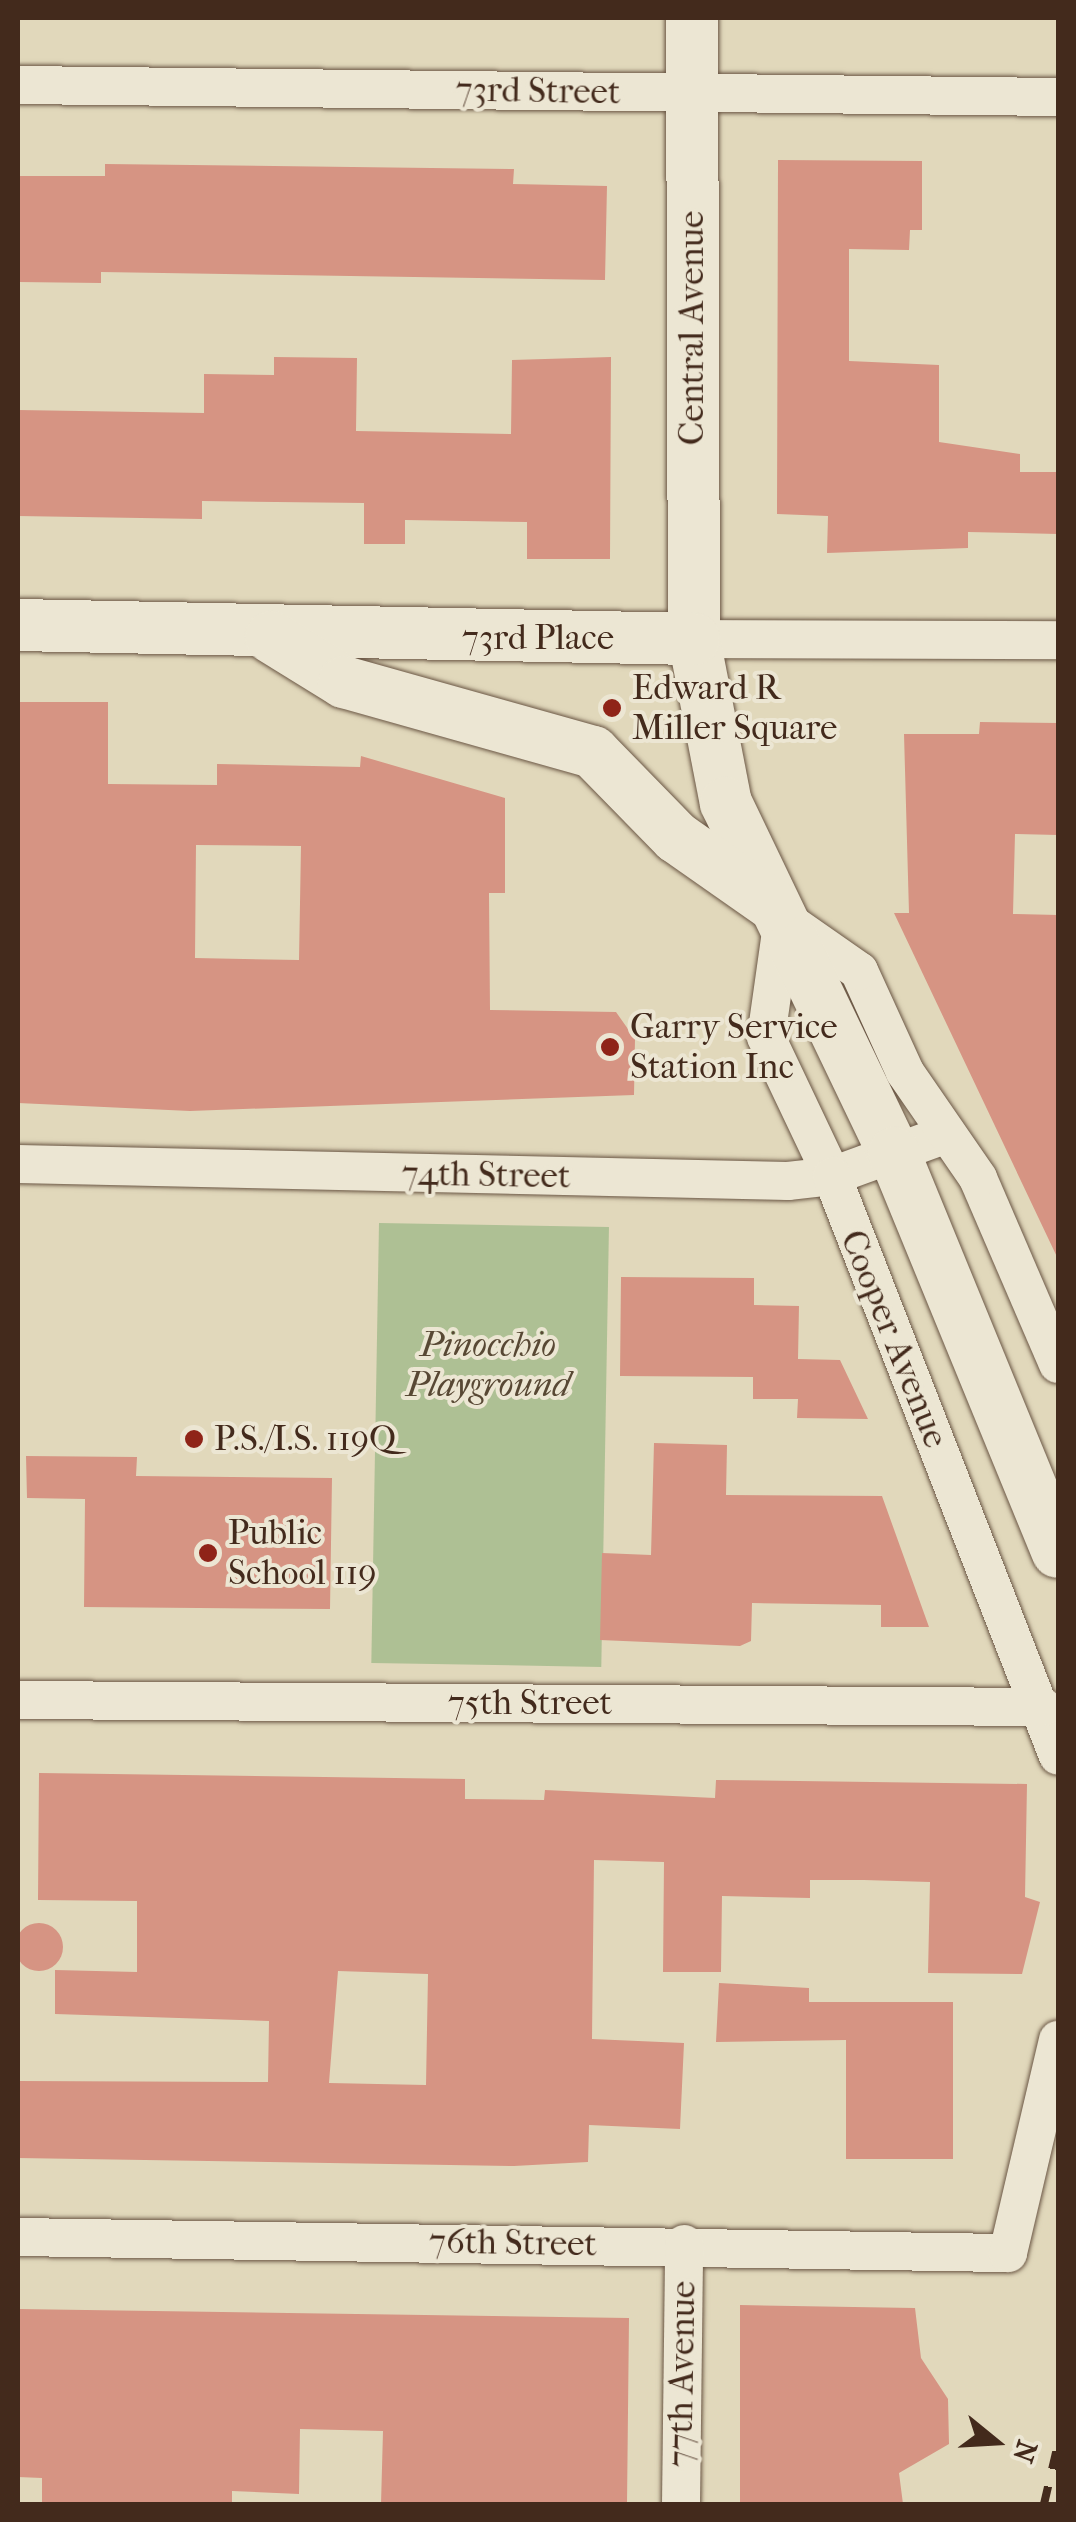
<!DOCTYPE html>
<style>
body{margin:0}
#map{position:relative;width:1076px;height:2522px;overflow:hidden;background:#e1d8bb;font-family:"IM FELL French Canon",serif}
div>[style]{position:absolute}
[style*='--x']{left:calc(var(--x)*1px);top:calc(var(--y)*1px);width:calc(var(--w)*1px);rotate:calc(var(--a)*1deg)}
.green>*{inset:0;background:#aec094;transform-origin:0 0}
.building>*{inset:0;background:#d69483}
.round{border-radius:50%}
.roads{filter:drop-shadow(0 0 2px #6a5644) drop-shadow(0 0 2px #6a5644)}
.street>*{height:38px;margin:-19px;padding:0 19px;transform-origin:19px;border-radius:19px;background:#ece6d3}
.secondary>*{height:52px;margin:-26px;padding:0 26px;transform-origin:26px;border-radius:26px;background:#ece6d3}
.rail>*{height:8px;margin-top:-4px;transform-origin:0;background:repeating-linear-gradient(90deg,#432a1c 0 18px,transparent 0 36px)}
.dots>*{width:28px;height:28px;translate:-50% -50%;box-sizing:border-box;border:5px solid #ece6d3;border-radius:50%}
span{translate:-50% -50%;white-space:nowrap;text-align:center;line-height:1.15;-webkit-text-stroke:8px #ece6d3;paint-order:stroke}
.street-label{font-size:35px;color:#432a1c}
.poi-label{font-size:35px;color:#432a1c}
.left{translate:0 -50%;text-align:left}
.park-label{font-size:35px;color:#584834;font-style:italic}
.frame{position:absolute;inset:0;border:20px solid #432a1c;pointer-events:none}
.north{position:absolute;left:946px;top:2392px;width:100px;height:100px;-webkit-text-stroke:8px #ece6d3;paint-order:stroke;rotate:108deg;font-size:28px;font-weight:700;line-height:40px;text-align:center;color:#432a1c}
.north::after{content:'';display:block;margin:auto;width:35px;height:45px;background:#432a1c;clip-path:polygon(50% 0,100% 100%,50% 72%,0 100%)}
</style>
<div id="map">
<div class="green">
<div style="left:379px;top:1223px;width:230px;height:440px;rotate:1deg"></div>
</div>
<div class="building">
<div style="clip-path:polygon(778px 160px,922px 161px,922px 230px,910px 230px,909px 250px,849px 249px,849px 361px,939px 365px,939px 442px,1020px 454px,1020px 472px,1058px 472px,1058px 534px,968px 532px,968px 548px,827px 553px,828px 516px,777px 514px)"></div>
<div style="clip-path:polygon(105px 164px,514px 169px,513px 184px,607px 186px,605px 280px,101px 272px,101px 283px,18px 282px,18px 176px,105px 176px)"></div>
<div style="clip-path:polygon(274px 357px,357px 358px,356px 431px,511px 434px,512px 360px,611px 357px,610px 559px,527px 559px,527px 522px,405px 520px,405px 544px,364px 544px,364px 503px,202px 501px,202px 519px,18px 516px,18px 410px,204px 413px,204px 374px,274px 375px)"></div>
<div style="clip-path:polygon(evenodd,18px 702px,108px 702px,108px 784px,217px 785px,217px 764px,360px 767px,361px 756px,505px 798px,505px 893px,489px 893px,490px 1010px,616px 1012px,635px 1039px,634px 1095px,190px 1111px,18px 1103px,18px 702px,196px 845px,301px 846px,299px 960px,195px 958px,196px 845px)"></div>
<div style="clip-path:polygon(980px 722px,1058px 723px,1058px 835px,1015px 834px,1013px 914px,1058px 915px,1058px 1259px,894px 913px,909px 913px,904px 734px,979px 734px)"></div>
<div style="clip-path:polygon(621px 1277px,754px 1278px,754px 1305px,799px 1306px,798px 1359px,840px 1360px,868px 1419px,797px 1418px,798px 1399px,753px 1399px,753px 1377px,620px 1376px)"></div>
<div style="clip-path:polygon(654px 1443px,727px 1445px,726px 1495px,882px 1496px,929px 1627px,881px 1627px,881px 1605px,752px 1603px,751px 1641px,740px 1646px,600px 1640px,602px 1553px,651px 1555px)"></div>
<div style="clip-path:polygon(26px 1456px,137px 1457px,136px 1476px,332px 1478px,330px 1609px,84px 1607px,85px 1499px,27px 1498px)"></div>
<div style="clip-path:polygon(evenodd,39px 1773px,465px 1779px,465px 1799px,544px 1800px,545px 1790px,715px 1798px,716px 1780px,1027px 1784px,1025px 1897px,1040px 1902px,1022px 1974px,928px 1973px,930px 1882px,864px 1880px,810px 1880px,810px 1898px,722px 1896px,721px 1972px,663px 1972px,664px 1862px,594px 1860px,592px 2039px,684px 2043px,680px 2129px,589px 2125px,588px 2162px,514px 2166px,18px 2158px,18px 2081px,268px 2082px,269px 2021px,55px 2014px,55px 1970px,137px 1972px,137px 1901px,38px 1900px,39px 1773px,338px 1971px,428px 1974px,426px 2085px,329px 2083px,338px 1971px)"></div>
<div class="round" style="left:15px;top:1923px;width:48px;height:48px"></div>
<div style="clip-path:polygon(719px 1983px,809px 1988px,809px 2002px,953px 2002px,953px 2159px,846px 2159px,846px 2040px,716px 2042px)"></div>
<div style="clip-path:polygon(740px 2305px,915px 2308px,921px 2358px,948px 2399px,949px 2444px,899px 2473px,903px 2504px,740px 2504px)"></div>
<div style="clip-path:polygon(18px 2309px,629px 2318px,627px 2504px,381px 2504px,383px 2431px,300px 2429px,299px 2494px,232px 2491px,232px 2504px,42px 2504px,42px 2478px,18px 2477px)"></div>
</div>
<div class="roads">
<div class="street">
<div style="--x:18;--y:85;--w:1040;--a:0.66"></div>
<div style="--x:694;--y:639;--w:364;--a:0.2"></div>
<div style="--x:18;--y:1164;--w:770;--a:1.26"></div>
<div style="--x:788;--y:1181;--w:44;--a:-6.5"></div>
<div style="--x:832;--y:1176;--w:122;--a:-20.1"></div>
<div style="--x:1058;--y:1364;--w:202;--a:-113.3"></div>
<div style="--x:978;--y:1178;--w:129;--a:-124.6"></div>
<div style="--x:905;--y:1072;--w:111;--a:-114.5"></div>
<div style="--x:859;--y:971;--w:93;--a:-145.1"></div>
<div style="--x:783;--y:918;--w:120;--a:98.1"></div>
<div style="--x:766;--y:1037;--w:154;--a:64.6"></div>
<div style="--x:832;--y:1176;--w:622;--a:68.71"></div>
<div style="--x:18;--y:1700;--w:1025;--a:0.39"></div>
<div style="--x:18;--y:2237;--w:990;--a:0.93"></div>
<div style="--x:1008;--y:2253;--w:219;--a:-76.8"></div>
<div style="--x:681;--y:2504;--w:260;--a:-89.3"></div>
</div>
<div class="secondary">
<div style="--x:692;--y:18;--w:621;--a:89.82"></div>
<div style="--x:694;--y:639;--w:167;--a:79"></div>
<div style="--x:726;--y:803;--w:388;--a:64.4"></div>
<div style="--x:894;--y:1153;--w:431;--a:67.7"></div>
<div style="--x:18;--y:625;--w:676;--a:1.19"></div>
<div style="--x:271;--y:637;--w:86;--a:31.7"></div>
<div style="--x:344;--y:682;--w:259;--a:15.7"></div>
<div style="--x:593;--y:752;--w:119;--a:45.7"></div>
<div style="--x:676;--y:837;--w:118;--a:35"></div>
</div>
</div>
<div class="rail">
<div style="--x:1044;--y:2504;--w:62;--a:-76.9"></div>
</div>
<div class="dots">
<div style="left:612px;top:708px;background:#8f2418"></div>
<div style="left:610px;top:1047px;background:#8f2418"></div>
<div style="left:194px;top:1439px;background:#8f2418"></div>
<div style="left:208px;top:1553px;background:#8f2418"></div>
</div>
<div class="street-label">
<span style="left:538px;top:91px;rotate:1deg">73rd Street</span>
<span style="left:692px;top:328px;rotate:-90deg">Central Avenue</span>
<span style="left:538px;top:638px">73rd Place</span>
<span style="left:486px;top:1175px;rotate:1deg">74th Street</span>
<span style="left:894px;top:1339px;rotate:68deg">Cooper Avenue</span>
<span style="left:530px;top:1703px">75th Street</span>
<span style="left:513px;top:2243px;rotate:1deg">76th Street</span>
<span style="left:682px;top:2374px;rotate:-89deg">77th Avenue</span>
</div>
<div class="poi-label">
<span class="left" style="left:632px;top:708px">Edward R<br>Miller Square</span>
<span class="left" style="left:630px;top:1047px">Garry Service<br>Station Inc</span>
<span class="left" style="left:214px;top:1439px">P.S./I.S. 119Q</span>
<span class="left" style="left:228px;top:1553px">Public<br>School 119</span>
</div>
<div class="park-label">
<span style="left:488px;top:1365px">Pinocchio<br>Playground</span>
</div>
<div class="frame"></div>
<div class="north">N</div>
</div>
